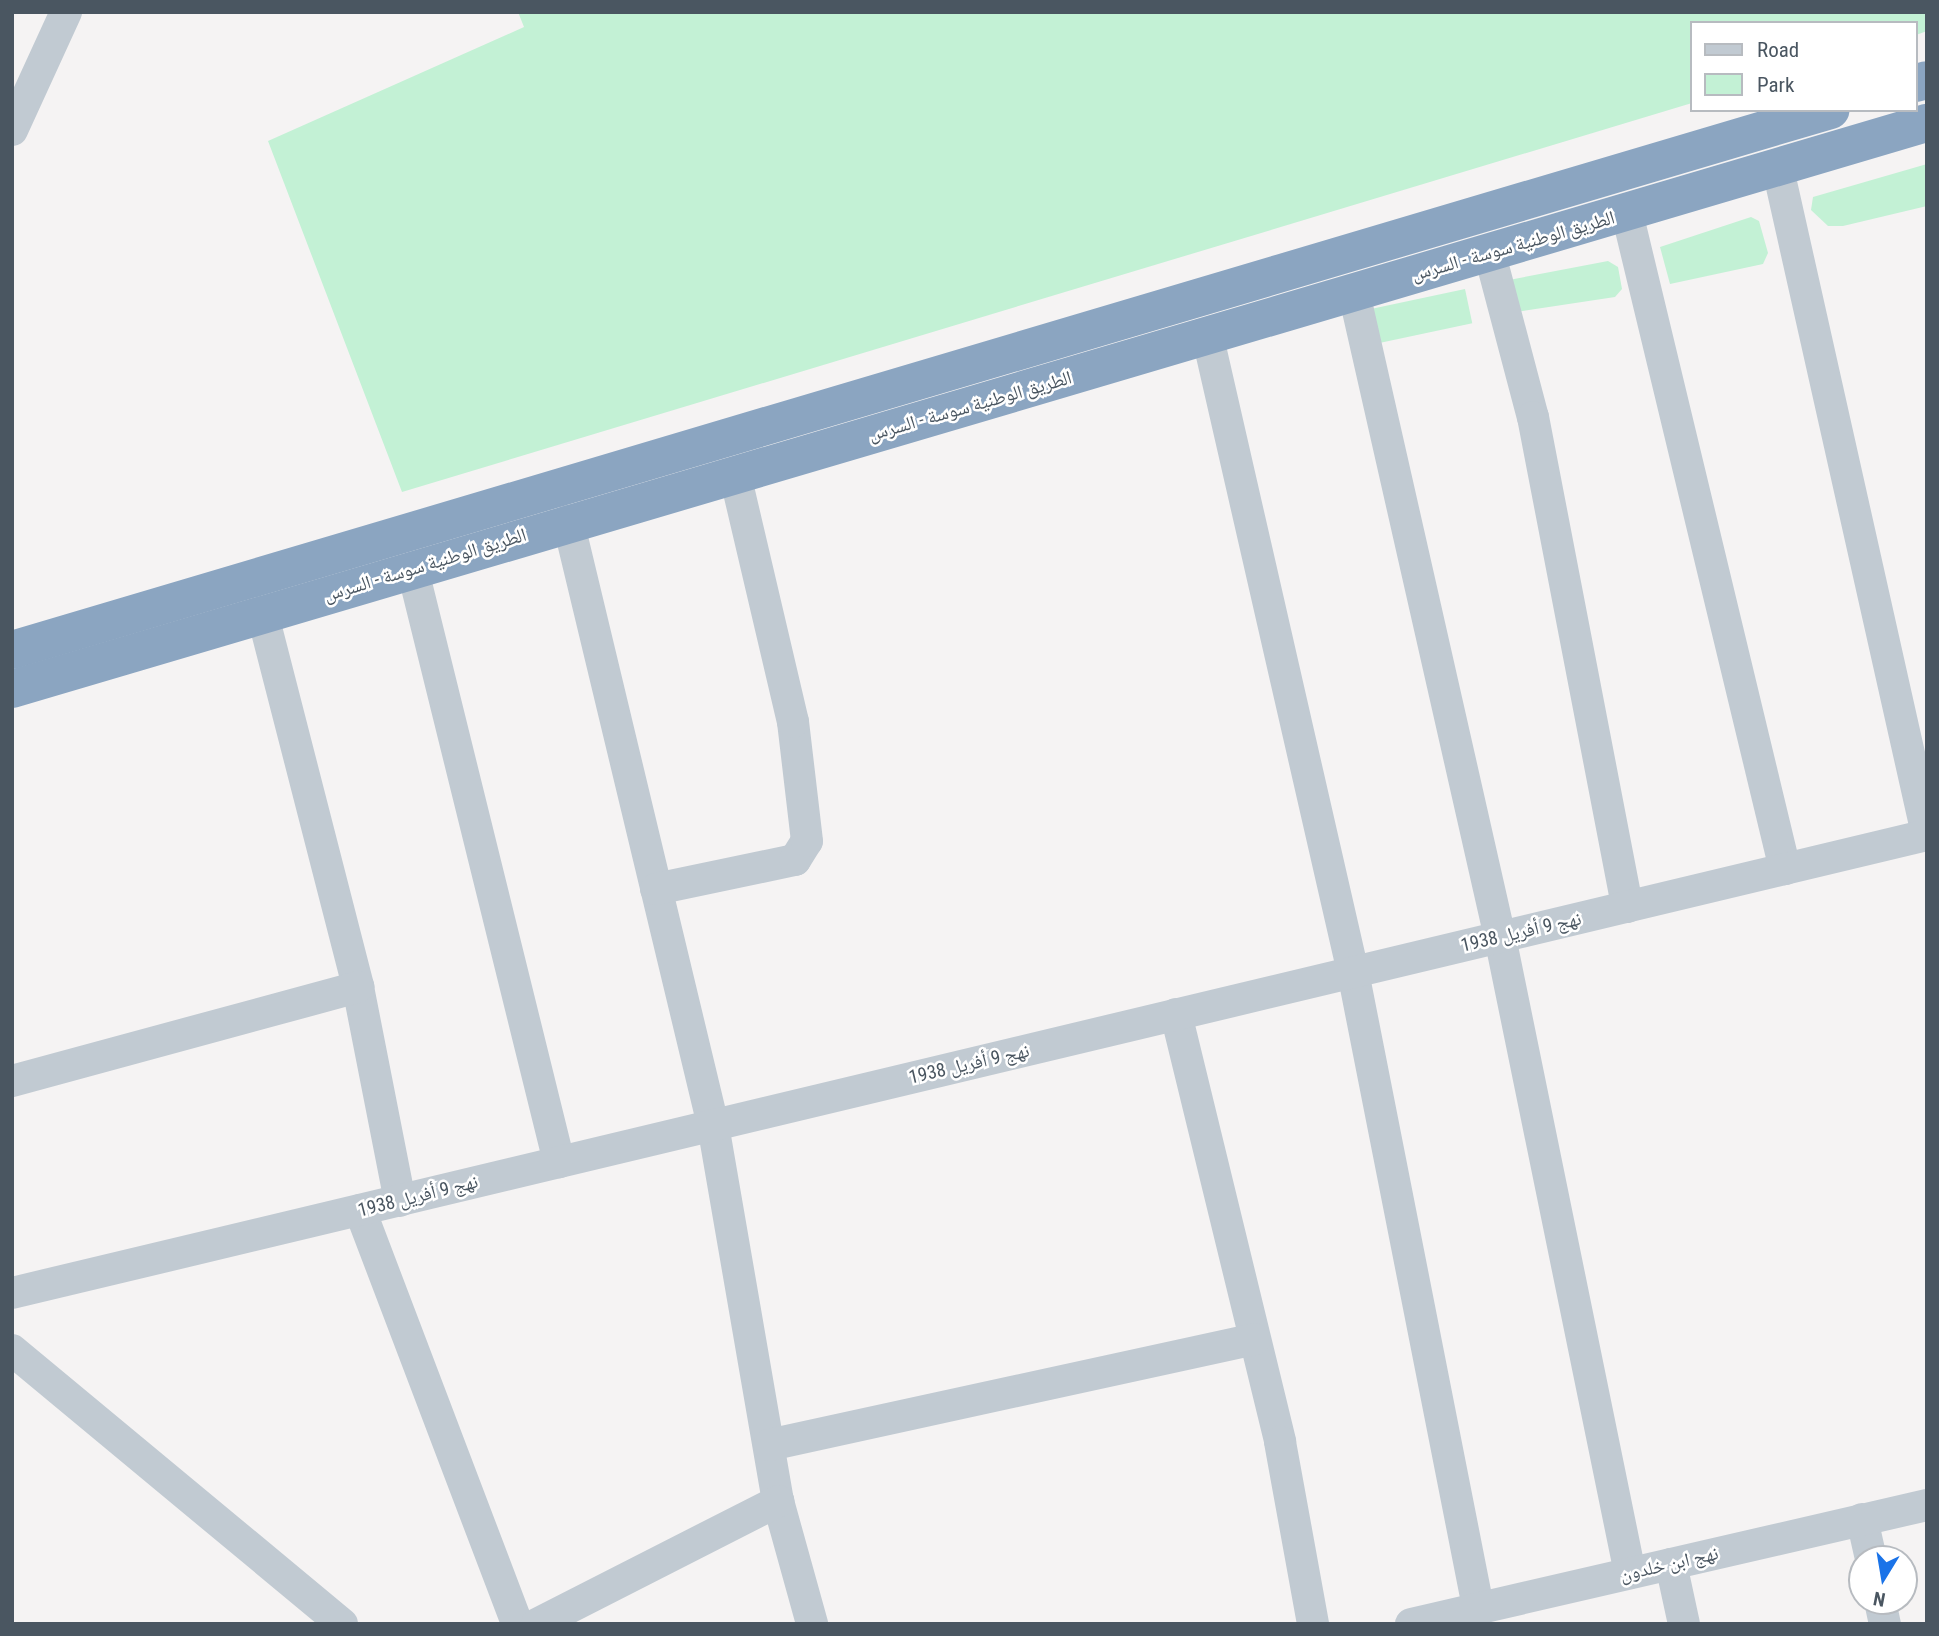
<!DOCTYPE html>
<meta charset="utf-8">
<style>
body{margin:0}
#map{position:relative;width:1939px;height:1636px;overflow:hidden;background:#f5f3f3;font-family:"Roboto Condensed","Noto Naskh Arabic",sans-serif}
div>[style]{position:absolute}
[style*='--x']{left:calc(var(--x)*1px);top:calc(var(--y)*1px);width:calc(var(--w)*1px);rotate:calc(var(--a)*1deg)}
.green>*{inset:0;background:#c3f1d5;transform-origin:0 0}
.street>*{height:32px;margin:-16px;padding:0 16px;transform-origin:16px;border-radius:16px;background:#c1cad2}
.highway>*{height:38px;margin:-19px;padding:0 19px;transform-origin:19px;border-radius:19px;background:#8ba5c1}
span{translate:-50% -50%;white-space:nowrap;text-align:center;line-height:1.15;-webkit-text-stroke:5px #fff;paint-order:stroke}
.street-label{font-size:19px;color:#4a5661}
.frame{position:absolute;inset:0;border:14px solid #4a5661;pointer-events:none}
.legend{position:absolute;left:1690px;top:21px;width:228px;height:91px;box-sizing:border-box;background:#fff;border:2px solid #b7bbc0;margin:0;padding:9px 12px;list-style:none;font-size:21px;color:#4a5661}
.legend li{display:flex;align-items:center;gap:14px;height:35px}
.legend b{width:35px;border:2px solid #b7bbc0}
.north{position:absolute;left:1848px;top:1545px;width:70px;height:70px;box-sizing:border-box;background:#fff;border:2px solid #b7bbc0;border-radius:50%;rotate:191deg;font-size:19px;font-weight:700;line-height:28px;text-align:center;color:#4a5661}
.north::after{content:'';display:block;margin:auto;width:24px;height:32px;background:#1a73e8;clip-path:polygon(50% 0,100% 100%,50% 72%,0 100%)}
</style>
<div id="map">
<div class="green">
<div style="clip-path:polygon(518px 12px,1927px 12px,1927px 31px,1916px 35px,1916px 23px,1692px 23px,1692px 103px,402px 492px,268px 141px,524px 27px)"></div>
<div style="clip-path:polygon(1927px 164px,1927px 206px,1843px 226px,1828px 226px,1811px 210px,1813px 197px)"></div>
<div style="clip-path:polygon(1751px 217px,1759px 221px,1768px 253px,1763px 264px,1670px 284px,1660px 247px)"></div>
<div style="clip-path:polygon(1608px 261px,1618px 267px,1622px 289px,1615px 297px,1516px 312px,1509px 280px)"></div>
<div style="left:1465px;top:289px;width:35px;height:101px;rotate:78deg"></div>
</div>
<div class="street">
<div style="--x:12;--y:130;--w:130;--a:-65.4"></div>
<div style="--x:1778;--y:169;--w:681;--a:77.37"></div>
<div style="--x:1627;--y:213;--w:675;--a:76.46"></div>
<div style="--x:1489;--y:251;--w:172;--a:75.2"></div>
<div style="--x:1533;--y:417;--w:499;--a:79.1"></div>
<div style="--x:1354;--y:293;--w:660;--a:77.23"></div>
<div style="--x:1500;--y:937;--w:649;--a:78.45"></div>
<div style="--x:1208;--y:338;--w:650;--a:77.12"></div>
<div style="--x:1353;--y:972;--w:647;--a:78.86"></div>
<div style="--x:568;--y:521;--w:621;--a:76.5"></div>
<div style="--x:713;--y:1125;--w:382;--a:80.2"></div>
<div style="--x:778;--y:1501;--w:128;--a:74.5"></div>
<div style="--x:413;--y:571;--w:609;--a:76.12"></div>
<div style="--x:262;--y:612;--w:387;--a:75.6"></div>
<div style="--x:358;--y:987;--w:218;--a:78.9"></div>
<div style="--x:656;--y:889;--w:142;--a:-11.8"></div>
<div style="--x:795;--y:860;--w:22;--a:-58"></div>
<div style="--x:807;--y:841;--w:120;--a:-96.7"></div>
<div style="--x:793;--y:722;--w:255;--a:-103.2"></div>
<div style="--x:1176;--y:1014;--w:440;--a:76.3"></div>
<div style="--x:1280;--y:1442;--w:185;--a:79.7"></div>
<div style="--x:12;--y:1081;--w:359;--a:-15.2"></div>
<div style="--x:360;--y:1210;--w:443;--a:69.2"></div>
<div style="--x:12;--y:1293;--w:1969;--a:-13.45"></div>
<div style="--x:12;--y:1350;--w:429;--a:39.7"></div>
<div style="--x:769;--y:1445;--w:497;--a:-12.3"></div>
<div style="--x:1862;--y:1519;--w:41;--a:77.3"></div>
<div style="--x:1671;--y:1564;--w:61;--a:77.8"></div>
<div style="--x:1880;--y:1601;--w:24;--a:78"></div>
<div style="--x:537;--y:1624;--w:271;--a:-27"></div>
<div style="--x:1411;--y:1624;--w:530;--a:-12.99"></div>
</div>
<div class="highway">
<div style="--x:1916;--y:83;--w:11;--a:-15"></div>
<div style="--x:12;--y:650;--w:1897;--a:-16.54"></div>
<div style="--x:12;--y:689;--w:1997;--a:-16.47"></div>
</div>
<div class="street-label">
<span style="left:1513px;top:246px;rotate:-16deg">الطريق الوطنية سوسة - السرس</span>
<span style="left:970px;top:406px;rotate:-16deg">الطريق الوطنية سوسة - السرس</span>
<span style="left:425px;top:565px;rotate:-17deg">الطريق الوطنية سوسة - السرس</span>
<span style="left:1521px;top:932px;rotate:-13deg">نهج 9 أفريل 1938</span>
<span style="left:969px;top:1064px;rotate:-13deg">نهج 9 أفريل 1938</span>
<span style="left:418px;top:1196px;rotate:-14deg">نهج 9 أفريل 1938</span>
<span style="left:1669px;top:1564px;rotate:-13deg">نهج ابن خلدون</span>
</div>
<div class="frame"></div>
<ul class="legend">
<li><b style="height:9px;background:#c1cad2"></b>Road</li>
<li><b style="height:19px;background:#c3f1d5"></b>Park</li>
</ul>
<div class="north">N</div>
</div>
